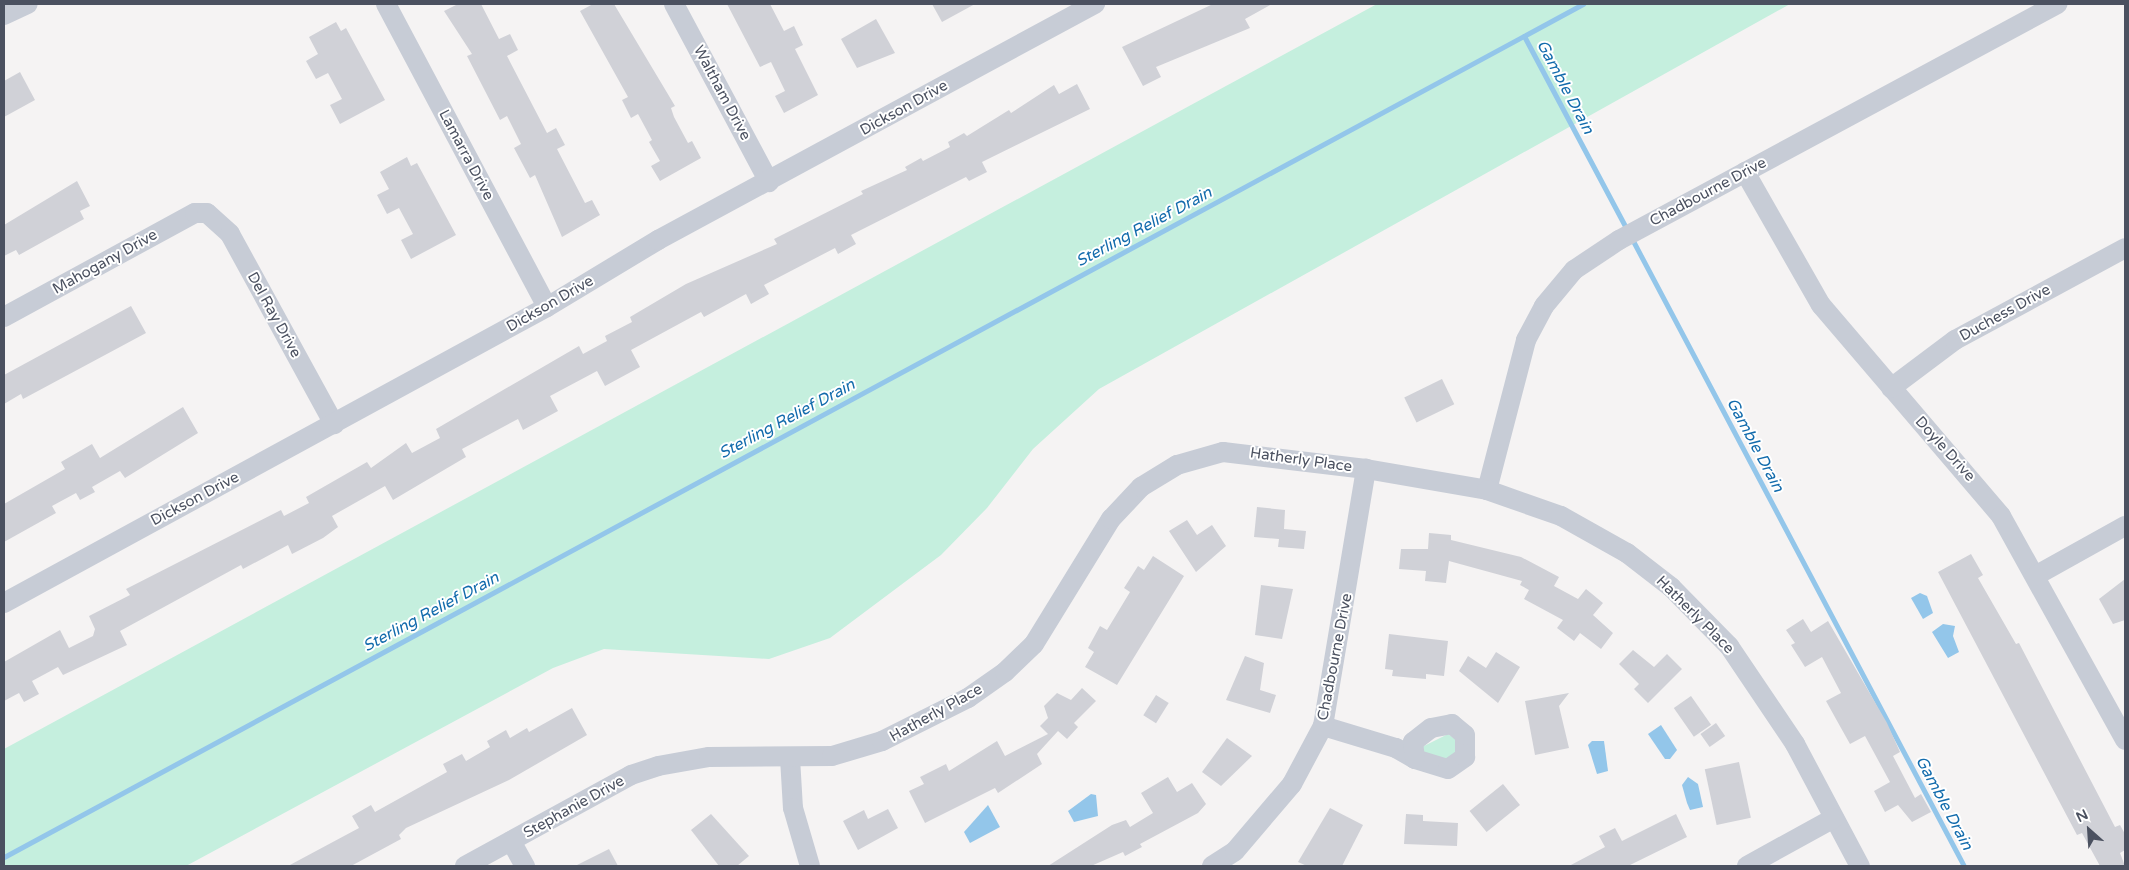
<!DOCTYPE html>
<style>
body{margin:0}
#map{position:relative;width:2129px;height:870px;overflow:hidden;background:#f5f3f3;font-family:"Varela Round",sans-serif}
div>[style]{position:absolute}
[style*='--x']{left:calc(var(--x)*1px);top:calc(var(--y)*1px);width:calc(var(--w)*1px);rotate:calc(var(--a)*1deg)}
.green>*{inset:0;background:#c5efde}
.water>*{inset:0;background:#93c6ea}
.stream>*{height:5px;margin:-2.5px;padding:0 2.5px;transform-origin:2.5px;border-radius:2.5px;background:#93c6ea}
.building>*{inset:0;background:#d0d1d7;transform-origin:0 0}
.minor>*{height:20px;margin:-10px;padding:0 10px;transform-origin:10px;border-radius:10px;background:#c7ccd6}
span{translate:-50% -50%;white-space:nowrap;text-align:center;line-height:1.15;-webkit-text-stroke:4px #fff;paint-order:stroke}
.street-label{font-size:15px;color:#4b5160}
.water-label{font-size:16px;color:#126bac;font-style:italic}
.frame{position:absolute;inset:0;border:5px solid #4b5160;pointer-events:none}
.north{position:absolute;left:2064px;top:805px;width:50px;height:50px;-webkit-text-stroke:4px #fff;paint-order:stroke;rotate:334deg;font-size:14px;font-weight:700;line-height:20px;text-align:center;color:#4b5160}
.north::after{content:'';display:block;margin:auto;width:18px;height:22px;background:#4b5160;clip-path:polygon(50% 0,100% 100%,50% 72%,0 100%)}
</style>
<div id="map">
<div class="green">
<div style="clip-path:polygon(1377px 4px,1790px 4px,1099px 389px,1033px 449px,987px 508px,941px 555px,830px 638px,769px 659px,604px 649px,553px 668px,186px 866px,4px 866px,4px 749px)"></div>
<div style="clip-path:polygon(1448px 734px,1455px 739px,1458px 750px,1449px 760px,1423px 753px,1420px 748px)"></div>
</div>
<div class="water">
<div style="clip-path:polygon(1920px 593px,1927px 596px,1933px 613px,1923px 619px,1911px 598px)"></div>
<div style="clip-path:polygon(1943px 624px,1955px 626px,1953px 636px,1959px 652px,1948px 658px,1932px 632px)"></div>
<div style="clip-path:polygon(1661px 725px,1677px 750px,1670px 759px,1665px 759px,1648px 734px)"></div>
<div style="clip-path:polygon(1592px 741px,1604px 741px,1608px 771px,1597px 774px,1588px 745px)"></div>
<div style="clip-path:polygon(1688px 777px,1698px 784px,1703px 807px,1690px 810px,1687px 803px,1682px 785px)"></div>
<div style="clip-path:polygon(1091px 794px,1096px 795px,1098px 816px,1074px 822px,1068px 811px)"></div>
<div style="clip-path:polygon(988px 805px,1000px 827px,970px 843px,964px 832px)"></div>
</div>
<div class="stream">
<div style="--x:1524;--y:36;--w:222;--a:62"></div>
<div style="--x:1632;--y:239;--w:709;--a:62.1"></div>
<div style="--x:4;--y:857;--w:1795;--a:-28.38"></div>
</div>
<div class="building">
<div style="clip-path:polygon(458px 4px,481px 4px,499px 39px,510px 34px,518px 50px,507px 56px,547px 133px,556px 128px,565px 145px,557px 149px,585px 203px,592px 200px,600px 215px,562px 237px,535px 175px,530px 178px,514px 148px,521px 144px,507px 116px,500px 120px,467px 56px,472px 54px,444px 11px)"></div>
<div style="clip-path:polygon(593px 4px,614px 4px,675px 106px,671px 108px,674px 117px,688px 143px,692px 141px,701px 158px,660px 181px,651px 166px,660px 161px,649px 142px,652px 140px,638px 114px,631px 118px,622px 100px,628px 97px,580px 11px)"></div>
<div style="clip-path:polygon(727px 4px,770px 4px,784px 31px,794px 26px,803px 45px,795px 49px,818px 95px,784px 113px,775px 96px,785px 91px,771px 62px,760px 67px)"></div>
<div style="clip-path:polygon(932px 4px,975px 4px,942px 22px)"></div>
<div style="clip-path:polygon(1213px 4px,1272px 4px,1245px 19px,1250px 28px,1156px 67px,1161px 77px,1143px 86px,1122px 47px)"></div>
<div style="clip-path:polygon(876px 19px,895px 53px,857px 68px,841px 39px)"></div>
<div style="clip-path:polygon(336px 22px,341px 31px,346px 28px,385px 100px,340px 124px,330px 105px,342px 99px,328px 73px,316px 79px,306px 61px,318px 54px,309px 37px)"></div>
<div style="clip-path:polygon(20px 72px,35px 100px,4px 117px,4px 81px)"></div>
<div style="clip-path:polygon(1077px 84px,1090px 109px,982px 162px,987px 172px,969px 181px,966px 177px,851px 235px,856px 244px,838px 254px,835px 248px,764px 285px,769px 294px,751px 304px,746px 294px,704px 317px,701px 312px,631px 350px,640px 367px,605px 386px,597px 371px,550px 396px,558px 411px,523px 430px,518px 419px,462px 449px,466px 457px,393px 500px,385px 486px,332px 516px,338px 527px,323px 538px,292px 554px,288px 545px,243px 569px,241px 565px,120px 631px,127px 645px,63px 675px,58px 667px,32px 681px,39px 694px,24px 702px,19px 693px,4px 701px,4px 662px,60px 630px,69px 648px,93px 636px,95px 629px,89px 616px,130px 595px,126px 589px,281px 510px,284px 516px,309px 503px,306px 497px,367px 462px,371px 468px,406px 443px,412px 453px,440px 438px,436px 429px,579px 346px,583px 354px,607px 341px,605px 336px,632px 322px,630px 317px,686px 284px,777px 244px,774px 239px,863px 194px,861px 191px,907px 170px,905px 167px,921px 158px,923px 161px,950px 147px,948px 142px,964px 133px,967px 136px,1009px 110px,1011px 113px,1054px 85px,1059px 94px)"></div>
<div style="clip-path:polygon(407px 157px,411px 166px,417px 163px,456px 235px,411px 259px,401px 240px,413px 234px,399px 208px,387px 214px,377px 195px,389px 189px,380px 172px)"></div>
<div style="clip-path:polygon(77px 181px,90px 206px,80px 211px,84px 219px,19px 255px,16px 250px,4px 256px,4px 225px)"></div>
<div style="clip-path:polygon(131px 306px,146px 333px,23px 399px,21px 394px,4px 404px,4px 375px)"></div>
<div style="left:1442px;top:379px;width:28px;height:42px;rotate:64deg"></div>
<div style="clip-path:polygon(183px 407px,198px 433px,125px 478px,120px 471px,92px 487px,95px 492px,80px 500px,76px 493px,52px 506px,56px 513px,4px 542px,4px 504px,65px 469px,61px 462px,92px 444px,100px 458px)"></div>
<div style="clip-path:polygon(1257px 507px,1285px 510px,1284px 529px,1306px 531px,1304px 549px,1278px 547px,1279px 539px,1254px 537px)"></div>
<div style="clip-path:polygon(1187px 520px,1197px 535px,1212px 525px,1226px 546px,1196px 572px,1169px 531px)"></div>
<div style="clip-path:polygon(1429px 533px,1451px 535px,1451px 540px,1521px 557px,1559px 577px,1554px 586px,1578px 599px,1586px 589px,1603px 603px,1593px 615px,1613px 633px,1601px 649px,1580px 633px,1574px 641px,1557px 628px,1563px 620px,1524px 599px,1529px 590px,1520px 585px,1522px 581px,1449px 561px,1446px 583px,1425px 581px,1426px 571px,1399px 569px,1401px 549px,1428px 549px)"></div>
<div style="clip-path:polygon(1971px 554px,1983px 575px,1978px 578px,2016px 644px,2019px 643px,2115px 827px,2120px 825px,2125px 834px,2125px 850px,2120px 853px,2125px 866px,2100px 866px,2082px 833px,2077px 835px,1938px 572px)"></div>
<div style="clip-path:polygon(1153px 556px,1184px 576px,1117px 685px,1085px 667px,1094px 652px,1088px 648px,1100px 626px,1107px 630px,1130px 592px,1124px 588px,1138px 566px,1144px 570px)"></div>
<div style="clip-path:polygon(2125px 579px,2125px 620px,2113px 624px,2099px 599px)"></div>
<div style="clip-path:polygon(1261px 585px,1293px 589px,1282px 639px,1255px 635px)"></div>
<div style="clip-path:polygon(1803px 619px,1811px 632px,1828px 621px,1887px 723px,1900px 752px,1893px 756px,1915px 798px,1921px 794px,1931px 812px,1912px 822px,1898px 805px,1885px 812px,1874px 791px,1890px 782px,1865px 736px,1850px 744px,1841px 728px,1826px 701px,1841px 693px,1822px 657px,1805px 667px,1791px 645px,1795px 643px,1786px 630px)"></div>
<div style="clip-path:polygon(1389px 634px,1448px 641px,1444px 676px,1426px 674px,1426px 679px,1392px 676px,1393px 670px,1385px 669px)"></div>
<div style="clip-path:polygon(1633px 650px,1654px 667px,1667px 654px,1682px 669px,1648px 703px,1634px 689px,1639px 684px,1619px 664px)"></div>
<div style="clip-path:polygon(1496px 652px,1520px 667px,1498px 703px,1459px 671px,1468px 656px,1486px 668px)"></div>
<div style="clip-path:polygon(1245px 656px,1264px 663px,1260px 690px,1276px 695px,1270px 713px,1226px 700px)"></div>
<div style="clip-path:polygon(1082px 688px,1096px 701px,1074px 723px,1078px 727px,1067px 739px,1058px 731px,1037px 754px,1042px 764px,998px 793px,995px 788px,925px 823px,909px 791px,924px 784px,920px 777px,946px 764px,949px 771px,997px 741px,1005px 756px,1048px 734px,1040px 726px,1048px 718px,1044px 706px,1057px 693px,1071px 700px)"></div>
<div style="clip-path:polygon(1569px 693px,1559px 706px,1569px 748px,1535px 755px,1525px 701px)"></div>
<div style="left:1156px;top:695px;width:15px;height:24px;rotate:32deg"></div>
<div style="left:1691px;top:696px;width:35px;height:21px;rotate:55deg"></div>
<div style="clip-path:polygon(572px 708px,587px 735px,509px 780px,406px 828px,399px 835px,401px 839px,351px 866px,288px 866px,359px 828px,352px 816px,371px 805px,375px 812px,447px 772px,443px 764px,462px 754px,466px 761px,490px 747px,487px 741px,506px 730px,510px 738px,527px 728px,529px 732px)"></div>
<div style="left:1716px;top:723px;width:16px;height:19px;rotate:55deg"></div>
<div style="clip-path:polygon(1227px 738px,1252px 756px,1221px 786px,1202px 772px)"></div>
<div style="left:1739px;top:762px;width:57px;height:35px;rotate:78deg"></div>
<div style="clip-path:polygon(1168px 777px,1177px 792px,1192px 783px,1206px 804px,1198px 813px,1140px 844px,1142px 847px,1125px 856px,1123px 852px,1091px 866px,1048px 866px,1112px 825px,1126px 820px,1130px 827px,1153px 813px,1141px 793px)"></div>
<div style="left:1503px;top:784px;width:27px;height:43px;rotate:51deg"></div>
<div style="clip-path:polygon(1330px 808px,1363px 825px,1342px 866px,1307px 866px,1298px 862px)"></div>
<div style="clip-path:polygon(888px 809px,898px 828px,858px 850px,843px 821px,864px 810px,868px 819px)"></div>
<div style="clip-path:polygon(711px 814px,749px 856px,737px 866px,719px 866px,691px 830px)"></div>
<div style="clip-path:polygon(1406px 814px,1423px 815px,1423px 821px,1458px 823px,1457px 846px,1404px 844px)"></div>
<div style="clip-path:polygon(1676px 814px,1687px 837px,1628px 866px,1569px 866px,1605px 847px,1599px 836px,1615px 828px,1622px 841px)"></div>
<div style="clip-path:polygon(609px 849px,618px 866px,575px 866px)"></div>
</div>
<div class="minor">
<div style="--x:386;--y:4;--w:343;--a:62"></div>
<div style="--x:674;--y:4;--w:202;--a:61.9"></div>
<div style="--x:4;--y:15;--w:26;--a:-25"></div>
<div style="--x:1745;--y:172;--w:153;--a:60.3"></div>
<div style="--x:1821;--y:305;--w:277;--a:49.5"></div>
<div style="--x:2001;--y:516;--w:256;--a:61"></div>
<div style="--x:4;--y:317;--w:217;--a:-28.6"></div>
<div style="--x:195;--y:213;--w:12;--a:0"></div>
<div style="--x:207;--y:213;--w:31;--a:42"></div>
<div style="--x:230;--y:234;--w:217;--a:61.3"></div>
<div style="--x:1891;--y:388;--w:80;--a:-36.9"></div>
<div style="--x:1955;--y:340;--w:193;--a:-28.4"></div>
<div style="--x:1487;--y:490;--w:155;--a:-75.4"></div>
<div style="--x:1526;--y:340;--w:38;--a:-62"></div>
<div style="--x:1544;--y:306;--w:47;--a:-50.2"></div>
<div style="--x:1574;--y:270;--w:54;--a:-33.7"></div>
<div style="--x:1619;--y:240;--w:498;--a:-28.3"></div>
<div style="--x:2035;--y:576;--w:103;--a:-29.1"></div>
<div style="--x:4;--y:603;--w:618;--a:-28.6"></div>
<div style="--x:547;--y:307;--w:130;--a:-31.1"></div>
<div style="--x:658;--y:240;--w:497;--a:-28.4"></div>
<div style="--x:1323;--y:726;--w:76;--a:16.8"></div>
<div style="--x:1396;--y:748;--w:22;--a:30"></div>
<div style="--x:1415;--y:759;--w:34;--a:17"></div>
<div style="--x:1448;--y:769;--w:21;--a:-35"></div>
<div style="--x:1465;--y:757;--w:22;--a:-90"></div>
<div style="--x:1465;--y:735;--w:17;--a:-140"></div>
<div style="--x:1452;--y:724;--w:21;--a:169"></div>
<div style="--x:1431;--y:728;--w:23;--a:142"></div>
<div style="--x:1413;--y:742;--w:17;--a:83"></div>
<div style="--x:790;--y:758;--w:50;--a:86.6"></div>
<div style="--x:793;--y:808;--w:60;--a:73.7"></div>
<div style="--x:511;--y:841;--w:29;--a:61"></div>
<div style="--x:465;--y:866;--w:189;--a:-28.7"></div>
<div style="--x:631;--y:775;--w:28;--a:-18"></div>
<div style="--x:658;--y:766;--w:52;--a:-10"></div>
<div style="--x:709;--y:757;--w:123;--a:-0.5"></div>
<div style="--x:832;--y:756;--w:52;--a:-16.7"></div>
<div style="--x:882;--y:741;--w:96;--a:-26.6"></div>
<div style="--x:968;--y:698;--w:45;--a:-35.1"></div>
<div style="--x:1005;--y:672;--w:40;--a:-44"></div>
<div style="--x:1034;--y:644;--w:147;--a:-58.4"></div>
<div style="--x:1111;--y:519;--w:44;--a:-46.8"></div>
<div style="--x:1141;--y:487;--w:42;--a:-31.4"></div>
<div style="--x:1177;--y:465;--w:48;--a:-15.8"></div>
<div style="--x:1223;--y:452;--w:144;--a:6.8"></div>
<div style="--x:1366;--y:469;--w:123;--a:9.8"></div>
<div style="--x:1487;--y:490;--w:78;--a:19.4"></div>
<div style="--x:1561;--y:516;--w:76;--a:29.3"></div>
<div style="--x:1627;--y:553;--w:56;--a:37.7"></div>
<div style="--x:1671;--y:587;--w:83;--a:45.5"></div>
<div style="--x:1729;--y:646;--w:118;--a:56"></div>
<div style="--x:1795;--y:744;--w:138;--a:62"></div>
<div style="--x:1212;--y:866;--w:27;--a:-33"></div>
<div style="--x:1235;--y:851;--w:88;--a:-49.6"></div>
<div style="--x:1292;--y:784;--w:66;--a:-61.9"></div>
<div style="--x:1323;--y:726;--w:261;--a:-80.5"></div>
<div style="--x:1747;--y:866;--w:99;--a:-28.9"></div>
</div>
<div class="street-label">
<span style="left:722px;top:93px;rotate:62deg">Waltham Drive</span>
<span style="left:904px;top:108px;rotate:-29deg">Dickson Drive</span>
<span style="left:466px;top:155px;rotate:62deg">Lamarra Drive</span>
<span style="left:1708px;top:192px;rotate:-28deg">Chadbourne Drive</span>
<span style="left:105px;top:262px;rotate:-29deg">Mahogany Drive</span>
<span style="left:550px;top:304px;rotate:-30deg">Dickson Drive</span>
<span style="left:2005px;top:313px;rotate:-29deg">Duchess Drive</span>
<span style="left:274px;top:315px;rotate:61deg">Del Ray Drive</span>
<span style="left:1945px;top:449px;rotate:48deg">Doyle Drive</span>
<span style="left:1301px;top:460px;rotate:8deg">Hatherly Place</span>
<span style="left:195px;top:499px;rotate:-28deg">Dickson Drive</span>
<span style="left:1695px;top:615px;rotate:45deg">Hatherly Place</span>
<span style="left:1335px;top:657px;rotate:-79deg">Chadbourne Drive</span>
<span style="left:936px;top:713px;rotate:-29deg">Hatherly Place</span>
<span style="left:574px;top:807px;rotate:-29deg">Stephanie Drive</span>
</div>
<div class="water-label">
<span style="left:1565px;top:87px;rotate:62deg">Gamble Drain</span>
<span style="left:1144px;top:227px;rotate:-28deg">Sterling Relief Drain</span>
<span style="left:787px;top:419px;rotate:-28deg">Sterling Relief Drain</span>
<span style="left:1755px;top:445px;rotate:62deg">Gamble Drain</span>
<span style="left:431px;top:612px;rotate:-28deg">Sterling Relief Drain</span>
<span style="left:1944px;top:803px;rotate:62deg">Gamble Drain</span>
</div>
<div class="frame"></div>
<div class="north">N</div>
</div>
